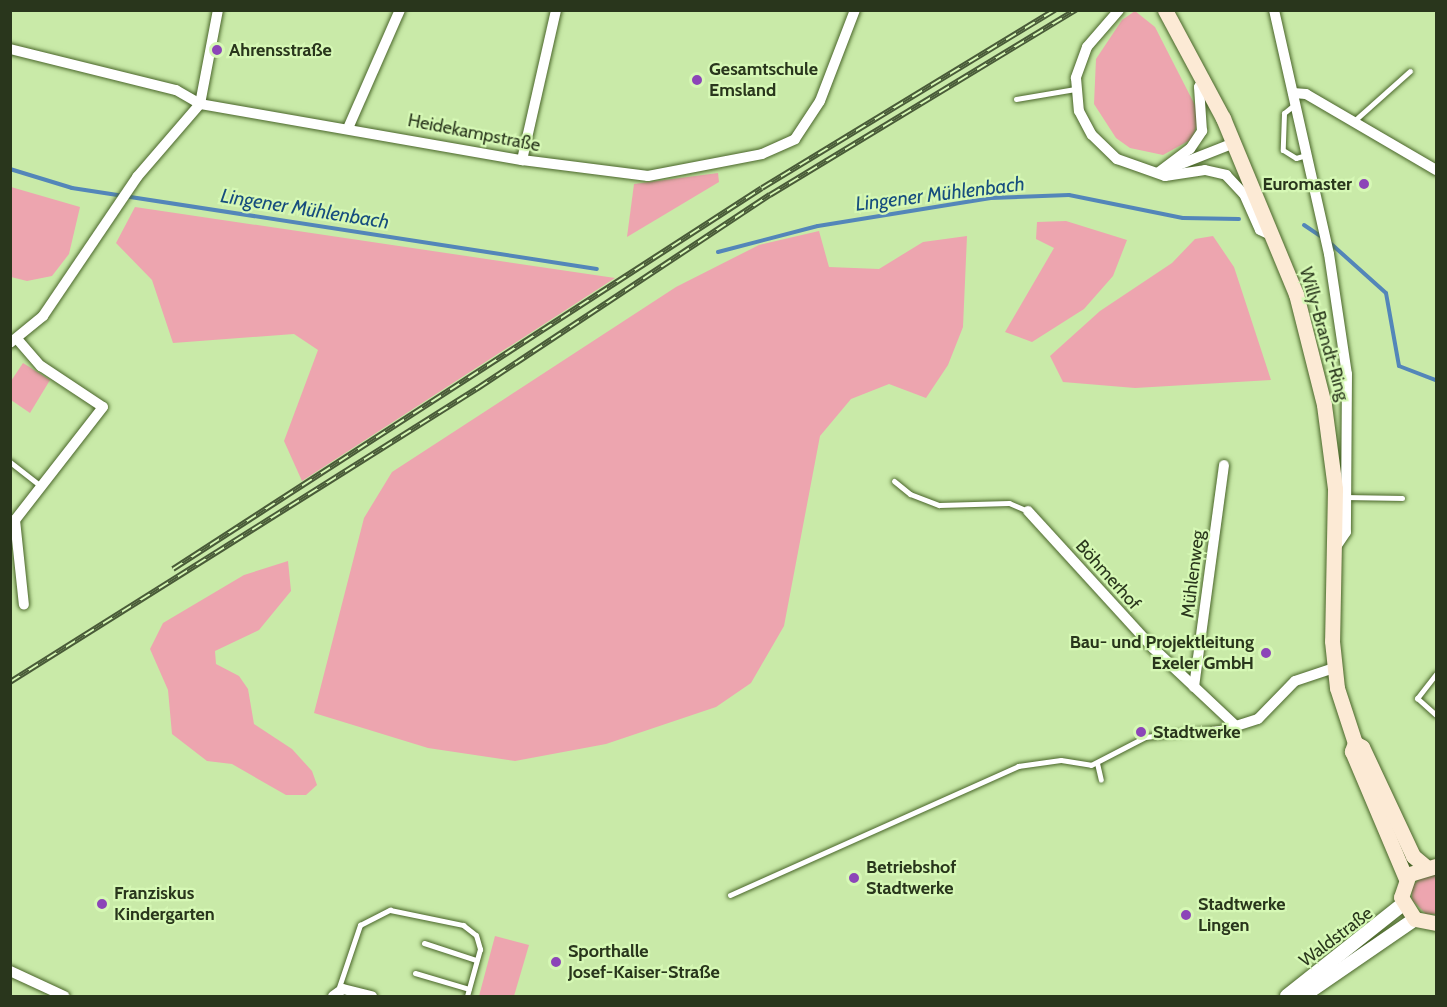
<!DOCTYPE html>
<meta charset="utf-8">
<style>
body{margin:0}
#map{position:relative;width:1447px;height:1007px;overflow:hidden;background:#c9eaa8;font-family:Cabin,sans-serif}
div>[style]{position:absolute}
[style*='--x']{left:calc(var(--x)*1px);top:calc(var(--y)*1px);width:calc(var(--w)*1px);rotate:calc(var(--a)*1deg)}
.green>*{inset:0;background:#eda5af}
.stream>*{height:4px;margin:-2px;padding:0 2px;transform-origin:2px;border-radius:2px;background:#5386b9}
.roads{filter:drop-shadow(0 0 2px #496529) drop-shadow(0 0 2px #496529)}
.service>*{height:5px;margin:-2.5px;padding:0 2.5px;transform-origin:2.5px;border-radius:2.5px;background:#fff}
.minor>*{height:10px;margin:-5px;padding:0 5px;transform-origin:5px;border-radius:5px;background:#fff}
.tertiary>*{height:14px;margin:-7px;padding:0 7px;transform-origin:7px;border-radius:7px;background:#fff}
.secondary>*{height:15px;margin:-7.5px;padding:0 7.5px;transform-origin:7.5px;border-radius:7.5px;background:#fcead5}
.rail>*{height:6px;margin-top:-3px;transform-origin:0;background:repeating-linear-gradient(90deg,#d6f8b5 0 11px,#495b38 0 22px);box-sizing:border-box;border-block:2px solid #495b38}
.dots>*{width:16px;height:16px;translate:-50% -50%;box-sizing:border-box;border:3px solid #d6f8b5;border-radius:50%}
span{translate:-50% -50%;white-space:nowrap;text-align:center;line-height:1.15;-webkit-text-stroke:4.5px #d6f8b5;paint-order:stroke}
.poi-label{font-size:18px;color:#29361c;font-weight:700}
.left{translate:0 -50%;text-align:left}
.right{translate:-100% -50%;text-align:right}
.street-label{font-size:18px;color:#29361c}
.water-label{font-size:20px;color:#164d7e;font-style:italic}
.frame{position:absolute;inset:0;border:12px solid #29361c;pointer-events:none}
</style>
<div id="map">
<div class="green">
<div style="clip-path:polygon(1135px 11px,1155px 27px,1200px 115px,1192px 139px,1163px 155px,1130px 148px,1116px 138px,1094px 104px,1096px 59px,1122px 20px)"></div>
<div style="clip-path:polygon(718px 173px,719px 182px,627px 237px,634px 184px)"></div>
<div style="clip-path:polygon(11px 187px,80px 207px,69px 254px,52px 276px,27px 281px,11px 277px)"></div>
<div style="clip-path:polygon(135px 207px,615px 278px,302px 481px,284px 441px,318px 350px,294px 334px,173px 343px,152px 280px,116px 243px)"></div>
<div style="clip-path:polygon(1066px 221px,1127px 240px,1113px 276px,1084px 309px,1032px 342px,1005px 332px,1054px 248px,1036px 239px,1037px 222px)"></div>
<div style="clip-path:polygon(819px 231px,829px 267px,879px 269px,923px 242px,967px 236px,963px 327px,948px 365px,926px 398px,889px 384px,851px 399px,820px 436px,784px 626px,751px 683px,716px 707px,606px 744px,515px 761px,428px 748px,314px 713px,364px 518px,392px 472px,676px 287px,759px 245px)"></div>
<div style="clip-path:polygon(1213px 236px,1234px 267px,1271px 380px,1135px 388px,1063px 382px,1050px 356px,1100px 311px,1172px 263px,1195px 239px)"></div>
<div style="clip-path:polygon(23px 363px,50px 380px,30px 413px,11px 400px,11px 381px)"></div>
<div style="clip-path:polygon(288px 561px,291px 591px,259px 630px,215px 651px,216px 664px,239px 676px,248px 689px,254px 724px,292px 749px,312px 771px,317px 785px,306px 795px,286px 795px,232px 764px,207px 761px,172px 734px,168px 690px,150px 649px,163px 623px,244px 575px)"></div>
<div style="clip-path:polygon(1436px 875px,1436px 914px,1426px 914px,1412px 900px,1412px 887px,1421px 877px)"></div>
<div style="clip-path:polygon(495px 936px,529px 945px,514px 996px,479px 996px)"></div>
</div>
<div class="stream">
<div style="--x:10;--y:169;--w:65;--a:17"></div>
<div style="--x:72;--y:188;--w:531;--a:8.77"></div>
<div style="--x:1304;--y:225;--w:23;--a:34"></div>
<div style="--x:1329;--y:242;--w:76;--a:41.8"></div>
<div style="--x:1386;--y:293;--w:74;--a:79.9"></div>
<div style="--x:1399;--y:366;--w:40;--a:21"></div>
<div style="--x:718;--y:252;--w:103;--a:-14.6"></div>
<div style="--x:818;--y:226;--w:175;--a:-9.2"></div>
<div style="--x:991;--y:198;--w:78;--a:-2.2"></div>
<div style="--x:1069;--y:195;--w:116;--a:11.4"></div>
<div style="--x:1183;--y:218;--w:56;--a:1"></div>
</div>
<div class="roads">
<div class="service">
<div style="--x:1016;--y:99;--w:60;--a:-9.6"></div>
<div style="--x:1294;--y:105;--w:13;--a:141"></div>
<div style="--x:1284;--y:113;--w:37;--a:92"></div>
<div style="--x:1283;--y:150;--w:15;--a:32"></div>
<div style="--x:1296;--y:158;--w:10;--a:-17"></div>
<div style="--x:1354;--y:121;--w:75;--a:-41.8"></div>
<div style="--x:10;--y:462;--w:41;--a:38"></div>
<div style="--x:894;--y:481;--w:21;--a:39"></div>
<div style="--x:910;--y:494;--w:31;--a:21"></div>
<div style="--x:939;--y:505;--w:70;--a:-1.6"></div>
<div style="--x:1009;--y:503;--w:21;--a:23"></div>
<div style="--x:1346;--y:497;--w:56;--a:1"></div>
<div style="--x:1436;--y:674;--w:31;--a:128"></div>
<div style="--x:1417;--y:698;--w:25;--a:42"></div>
<div style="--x:1097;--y:763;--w:17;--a:77"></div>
<div style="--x:730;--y:895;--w:316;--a:-24.1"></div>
<div style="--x:1018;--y:766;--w:43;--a:-7.9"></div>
<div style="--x:1061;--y:760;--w:30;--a:9"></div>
<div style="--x:1091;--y:765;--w:61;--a:-27.4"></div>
<div style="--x:1145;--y:737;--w:91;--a:-7"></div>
<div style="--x:424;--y:943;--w:55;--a:18.1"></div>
<div style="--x:415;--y:973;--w:56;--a:16.5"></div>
<div style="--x:338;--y:990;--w:69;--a:-71.3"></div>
<div style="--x:360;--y:925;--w:34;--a:-27"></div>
<div style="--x:390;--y:910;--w:75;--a:11.6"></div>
<div style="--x:463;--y:925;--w:16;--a:38"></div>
<div style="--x:476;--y:935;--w:15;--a:74"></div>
<div style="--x:480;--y:949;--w:49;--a:105.5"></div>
</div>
<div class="minor">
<div style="--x:1119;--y:10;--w:49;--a:130.9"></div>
<div style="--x:1087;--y:47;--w:33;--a:110"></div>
<div style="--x:1076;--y:78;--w:33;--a:85"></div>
<div style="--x:1079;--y:111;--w:27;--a:62"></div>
<div style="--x:1092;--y:135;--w:35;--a:44"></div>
<div style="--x:1117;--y:159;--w:51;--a:19.5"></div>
<div style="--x:1165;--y:176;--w:40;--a:-8.5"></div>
<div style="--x:1205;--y:170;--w:22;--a:13"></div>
<div style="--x:1226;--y:175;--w:26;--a:47"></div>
<div style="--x:1244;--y:194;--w:39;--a:66"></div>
<div style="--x:1260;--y:230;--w:14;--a:25"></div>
<div style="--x:1274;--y:10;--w:250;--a:77.3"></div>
<div style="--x:1329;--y:254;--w:121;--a:81.5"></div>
<div style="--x:1347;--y:374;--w:158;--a:90.4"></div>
<div style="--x:1346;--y:532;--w:22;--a:124"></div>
<div style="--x:10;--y:49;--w:171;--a:13.9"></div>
<div style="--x:176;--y:90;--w:28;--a:30"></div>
<div style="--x:200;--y:104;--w:327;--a:9.9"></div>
<div style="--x:522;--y:160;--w:127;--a:7.2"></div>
<div style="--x:648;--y:176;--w:116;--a:-10.9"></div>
<div style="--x:762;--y:154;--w:36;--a:-24"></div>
<div style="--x:795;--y:139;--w:45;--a:-56.7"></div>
<div style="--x:820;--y:101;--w:97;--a:-69"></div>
<div style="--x:1293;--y:93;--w:13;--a:4"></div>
<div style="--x:1306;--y:94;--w:151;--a:30.3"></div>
<div style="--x:349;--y:126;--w:127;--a:-66.3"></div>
<div style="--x:522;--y:160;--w:154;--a:-77.2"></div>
<div style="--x:1168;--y:169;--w:71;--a:-21.5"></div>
<div style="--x:1159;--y:172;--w:39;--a:-37"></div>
<div style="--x:1190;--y:149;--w:22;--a:-56"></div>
<div style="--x:1202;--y:131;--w:44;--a:-93.9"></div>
<div style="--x:1199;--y:87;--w:9;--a:-54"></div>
<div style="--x:18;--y:340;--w:35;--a:49"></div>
<div style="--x:41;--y:366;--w:74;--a:33.5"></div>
<div style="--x:103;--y:407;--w:143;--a:127.9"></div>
<div style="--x:15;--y:520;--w:85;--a:84"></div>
<div style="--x:10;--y:343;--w:43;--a:-39.3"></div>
<div style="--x:43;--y:316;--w:168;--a:-55.9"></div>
<div style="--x:137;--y:177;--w:96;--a:-49.2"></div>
<div style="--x:200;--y:104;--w:96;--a:-79.2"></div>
<div style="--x:1028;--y:511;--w:185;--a:47.6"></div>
<div style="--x:1153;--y:648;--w:114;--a:43.2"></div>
<div style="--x:1236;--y:726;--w:23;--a:-18"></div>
<div style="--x:1258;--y:719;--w:53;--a:-45.8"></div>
<div style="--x:1295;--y:681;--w:41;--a:-18.4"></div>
<div style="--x:1194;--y:687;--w:224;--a:-82.3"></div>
<div style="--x:10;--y:971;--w:60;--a:24.8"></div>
<div style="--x:333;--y:996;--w:12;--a:-35"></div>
<div style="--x:343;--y:989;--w:30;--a:14"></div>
</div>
<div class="tertiary">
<div style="--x:1287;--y:996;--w:148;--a:-38.4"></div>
<div style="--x:1303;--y:996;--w:136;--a:-34.5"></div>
</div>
<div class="secondary">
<div style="--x:1165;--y:10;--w:123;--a:61.8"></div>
<div style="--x:1223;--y:118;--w:191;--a:67.5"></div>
<div style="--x:1296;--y:294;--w:114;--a:75.8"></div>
<div style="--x:1324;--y:405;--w:85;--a:82.5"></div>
<div style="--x:1335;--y:489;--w:152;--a:91.1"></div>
<div style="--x:1332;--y:641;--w:47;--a:83.9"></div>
<div style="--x:1337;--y:688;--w:58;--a:71.9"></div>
<div style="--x:1355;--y:743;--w:9;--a:111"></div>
<div style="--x:1352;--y:751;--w:139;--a:67.1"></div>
<div style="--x:1355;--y:743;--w:8;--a:30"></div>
<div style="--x:1362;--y:747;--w:120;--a:64.9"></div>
<div style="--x:1413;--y:856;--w:16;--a:40"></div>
<div style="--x:1436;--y:866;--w:28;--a:163"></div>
<div style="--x:1409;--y:874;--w:24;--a:109"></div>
<div style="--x:1401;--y:897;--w:26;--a:58"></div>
<div style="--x:1415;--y:919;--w:21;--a:11"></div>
</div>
</div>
<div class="rail">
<div style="--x:173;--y:569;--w:701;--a:-32.9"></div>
<div style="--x:762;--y:188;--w:343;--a:-31.3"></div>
<div style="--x:10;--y:682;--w:553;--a:-32.14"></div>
<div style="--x:478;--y:388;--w:350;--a:-33.5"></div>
<div style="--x:770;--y:195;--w:358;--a:-31.2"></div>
</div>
<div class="dots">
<div style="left:217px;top:50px;background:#8c45b8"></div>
<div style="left:697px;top:80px;background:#8c45b8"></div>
<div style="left:1364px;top:184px;background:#8c45b8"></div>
<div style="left:1266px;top:653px;background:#8c45b8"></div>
<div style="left:1141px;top:732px;background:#8c45b8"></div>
<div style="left:854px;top:878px;background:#8c45b8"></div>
<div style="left:102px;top:904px;background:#8c45b8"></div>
<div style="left:1186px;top:915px;background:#8c45b8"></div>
<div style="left:556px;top:962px;background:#8c45b8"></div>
</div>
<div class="poi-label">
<span class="left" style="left:229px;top:50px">Ahrensstraße</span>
<span class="left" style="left:709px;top:80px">Gesamtschule<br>Emsland</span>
<span class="right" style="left:1352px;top:184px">Euromaster</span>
<span class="right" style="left:1254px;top:653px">Bau- und Projektleitung<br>Exeler GmbH</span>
<span class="left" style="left:1153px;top:732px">Stadtwerke</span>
<span class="left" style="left:866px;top:878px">Betriebshof<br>Stadtwerke</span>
<span class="left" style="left:114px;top:904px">Franziskus<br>Kindergarten</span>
<span class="left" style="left:1198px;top:915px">Stadtwerke<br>Lingen</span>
<span class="left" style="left:568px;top:962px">Sporthalle<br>Josef-Kaiser-Straße</span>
</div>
<div class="street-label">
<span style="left:474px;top:133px;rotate:11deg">Heidekampstraße</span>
<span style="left:1324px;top:334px;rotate:74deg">Willy-Brandt-Ring</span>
<span style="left:1193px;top:574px;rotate:-83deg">Mühlenweg</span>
<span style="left:1108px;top:575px;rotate:48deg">Böhmerhof</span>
<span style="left:1336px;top:937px;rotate:-37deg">Waldstraße</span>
</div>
<div class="water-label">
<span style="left:940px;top:194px;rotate:-7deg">Lingener Mühlenbach</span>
<span style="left:305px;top:209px;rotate:9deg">Lingener Mühlenbach</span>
</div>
<div class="frame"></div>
</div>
